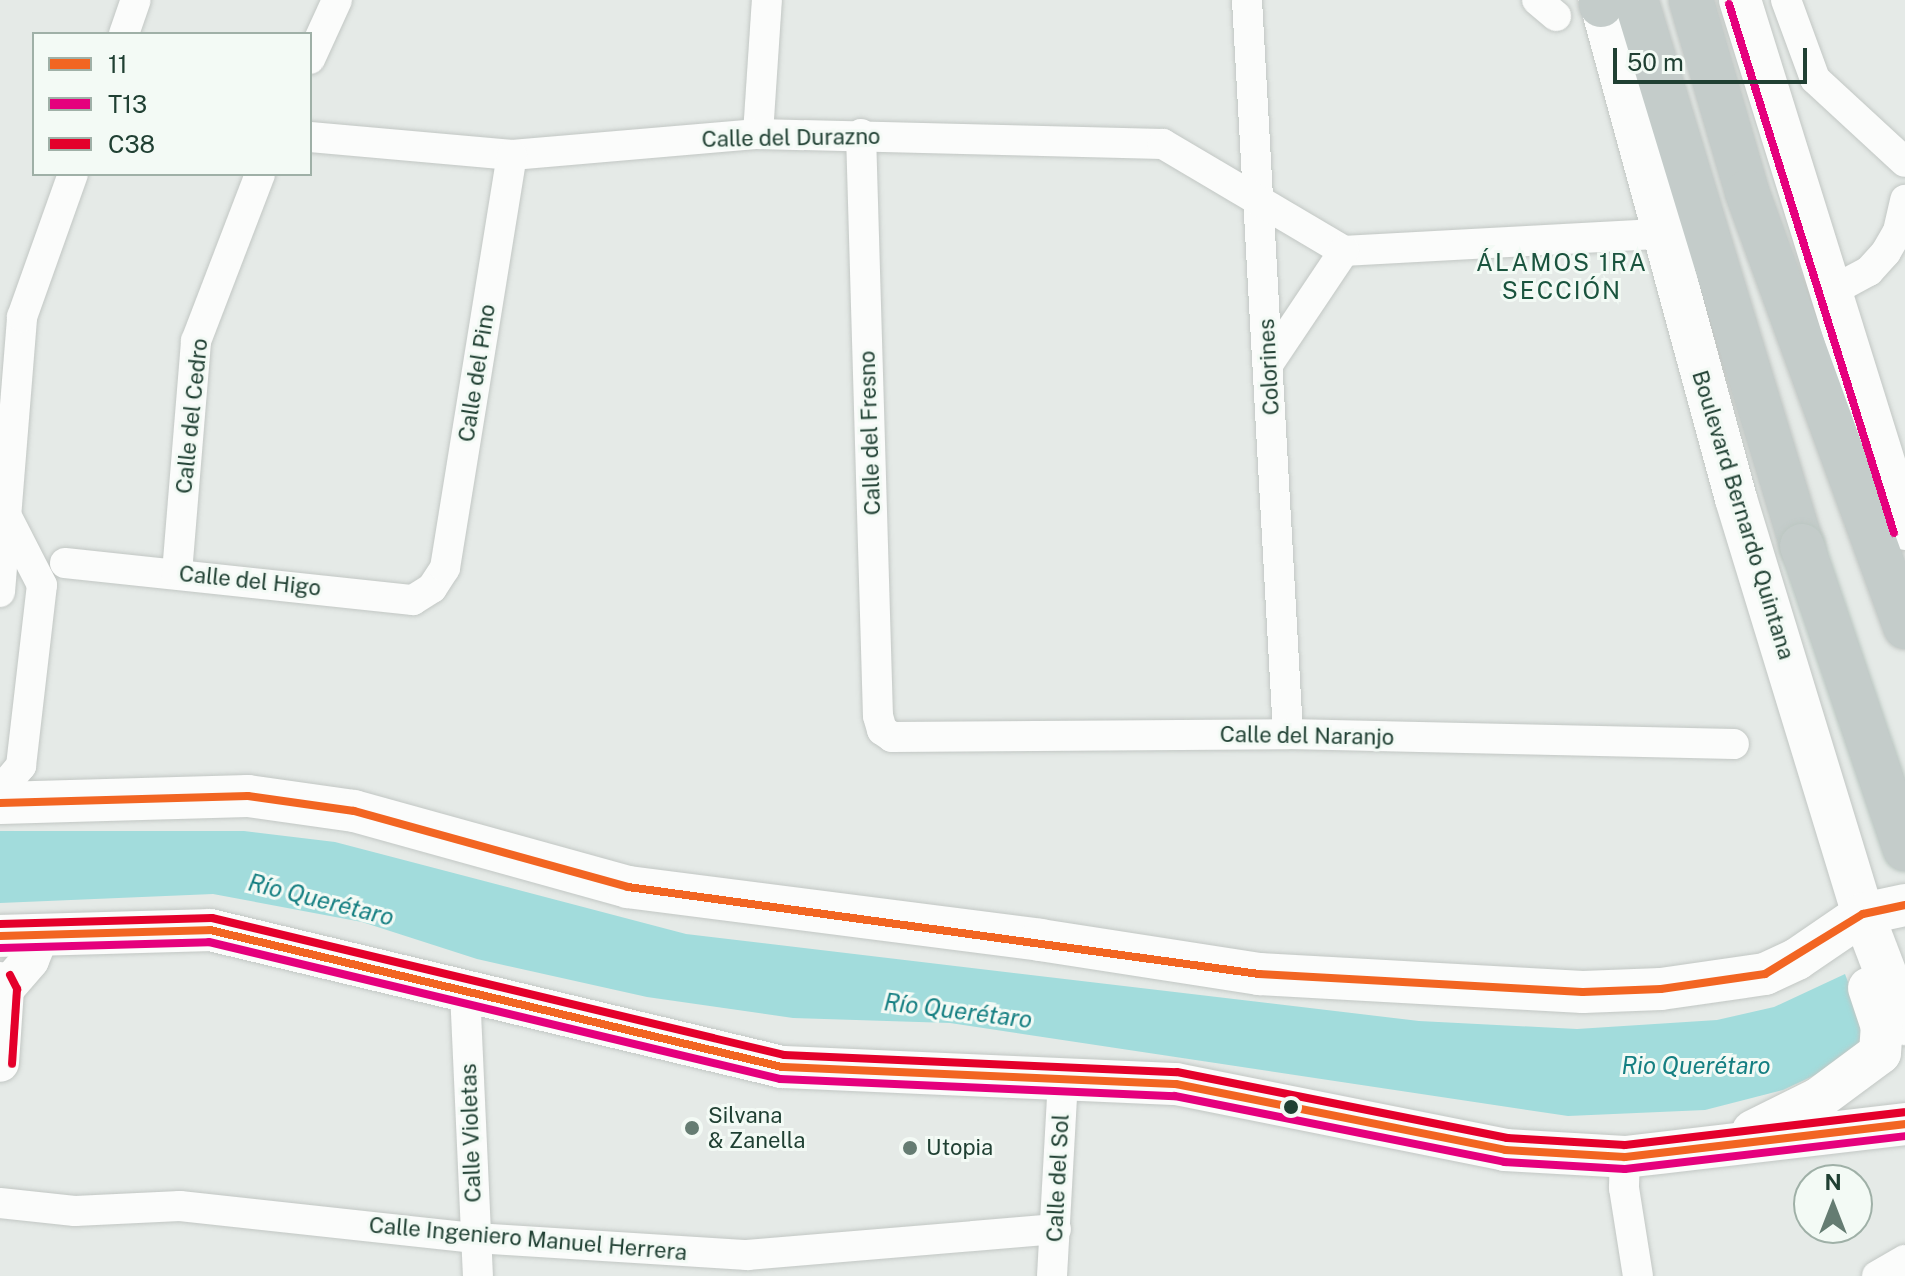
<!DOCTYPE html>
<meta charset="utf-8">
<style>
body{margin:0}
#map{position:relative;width:1905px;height:1276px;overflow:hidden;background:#e5eae7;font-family:"Public Sans",sans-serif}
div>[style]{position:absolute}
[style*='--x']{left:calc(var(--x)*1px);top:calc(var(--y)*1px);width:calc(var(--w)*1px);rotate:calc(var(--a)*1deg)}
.water>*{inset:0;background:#a2dcdc}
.roads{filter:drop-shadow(0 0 2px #c2c7c4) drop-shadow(0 0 2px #c2c7c4)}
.minor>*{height:30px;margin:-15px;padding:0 15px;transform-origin:15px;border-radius:15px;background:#fbfcfb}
.tertiary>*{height:38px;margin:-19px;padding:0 19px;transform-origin:19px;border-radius:19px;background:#fbfcfb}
.secondary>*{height:42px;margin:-21px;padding:0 21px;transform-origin:21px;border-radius:21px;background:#fbfcfb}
.trunk>*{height:44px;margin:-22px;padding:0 22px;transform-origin:22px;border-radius:22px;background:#c4ccca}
.bridges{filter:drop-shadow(0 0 2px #bcc7c2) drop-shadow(0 0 2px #bcc7c2)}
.trunk-bridge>*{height:44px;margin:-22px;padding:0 22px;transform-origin:22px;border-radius:22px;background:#c4ccca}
.bus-1>*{height:8px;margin:-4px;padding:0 4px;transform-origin:4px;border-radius:4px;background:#f26522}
.bus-2>*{height:8px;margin:-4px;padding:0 4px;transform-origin:4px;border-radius:4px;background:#e5007d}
.bus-3>*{height:8px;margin:-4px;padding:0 4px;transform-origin:4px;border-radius:4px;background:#e4002b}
.dots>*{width:22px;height:22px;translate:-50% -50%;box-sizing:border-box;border:4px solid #f3faf5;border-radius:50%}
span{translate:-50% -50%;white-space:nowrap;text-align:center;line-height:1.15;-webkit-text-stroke:6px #f3faf5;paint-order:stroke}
.street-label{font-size:22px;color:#204033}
.poi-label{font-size:22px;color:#204033}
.left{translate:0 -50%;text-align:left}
.neighbourhood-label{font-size:24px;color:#1a543e;letter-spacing:2px}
.water-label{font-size:24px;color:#157f82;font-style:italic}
.legend{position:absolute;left:32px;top:32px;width:280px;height:144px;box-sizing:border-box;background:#f3faf5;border:2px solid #9fb0a7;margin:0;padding:10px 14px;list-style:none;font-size:24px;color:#204033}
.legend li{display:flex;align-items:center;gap:16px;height:40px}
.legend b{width:40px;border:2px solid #9fb0a7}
.north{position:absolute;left:1793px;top:1164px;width:80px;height:80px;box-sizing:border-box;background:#f3faf5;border:2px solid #9fb0a7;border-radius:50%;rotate:0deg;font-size:22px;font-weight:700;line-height:32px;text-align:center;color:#204033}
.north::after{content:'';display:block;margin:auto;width:28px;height:36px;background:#657c72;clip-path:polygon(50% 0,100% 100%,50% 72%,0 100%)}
.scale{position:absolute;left:1613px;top:48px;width:194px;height:36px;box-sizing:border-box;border:4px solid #204033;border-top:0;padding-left:10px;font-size:24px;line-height:28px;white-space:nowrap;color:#204033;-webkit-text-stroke:6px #f3faf5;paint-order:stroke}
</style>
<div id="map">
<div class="water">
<div style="clip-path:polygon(0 831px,244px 831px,335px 842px,686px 934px,1419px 1021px,1577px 1029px,1717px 1020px,1774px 1007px,1845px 974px,1873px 1048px,1783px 1090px,1705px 1110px,1568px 1116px,950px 1023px,793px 1018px,647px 997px,477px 959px,362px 922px,213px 894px,0 903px)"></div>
</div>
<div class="roads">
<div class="minor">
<div style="--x:1247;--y:0;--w:735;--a:86.8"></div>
<div style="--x:1537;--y:0;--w:25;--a:40"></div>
<div style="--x:1786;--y:0;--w:84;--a:69.8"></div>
<div style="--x:1815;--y:79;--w:122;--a:42.7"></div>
<div style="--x:124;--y:34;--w:36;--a:-71"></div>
<div style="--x:310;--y:59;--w:65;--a:-65.4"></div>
<div style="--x:758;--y:134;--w:134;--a:-86.2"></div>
<div style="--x:861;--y:134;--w:582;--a:88.33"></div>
<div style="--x:878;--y:716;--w:15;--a:74"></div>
<div style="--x:882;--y:730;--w:12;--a:35"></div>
<div style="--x:892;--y:737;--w:396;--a:-0.4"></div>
<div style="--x:1288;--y:734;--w:446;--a:1.3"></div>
<div style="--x:310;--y:137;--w:203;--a:5.1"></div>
<div style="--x:512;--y:155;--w:247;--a:-4.9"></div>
<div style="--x:758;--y:134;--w:405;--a:1.4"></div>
<div style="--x:1163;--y:144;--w:210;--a:30.6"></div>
<div style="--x:1344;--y:251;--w:316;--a:-3.1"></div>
<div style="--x:1830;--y:292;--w:44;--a:-28.3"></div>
<div style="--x:1869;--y:271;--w:25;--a:-48"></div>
<div style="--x:1886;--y:252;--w:24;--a:-60"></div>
<div style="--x:1898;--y:231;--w:32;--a:-77"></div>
<div style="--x:1269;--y:363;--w:135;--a:-56.2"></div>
<div style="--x:65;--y:563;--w:350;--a:6.1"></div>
<div style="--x:413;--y:600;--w:22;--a:-32"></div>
<div style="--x:432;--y:588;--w:24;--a:-57"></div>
<div style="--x:445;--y:568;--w:418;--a:-80.8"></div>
<div style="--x:177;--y:573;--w:233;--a:-85.3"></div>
<div style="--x:196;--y:341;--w:179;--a:-69"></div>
<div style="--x:0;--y:592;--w:276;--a:-85.4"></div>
<div style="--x:22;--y:317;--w:152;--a:-70.4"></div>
<div style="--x:0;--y:791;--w:33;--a:-50"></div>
<div style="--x:21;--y:766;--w:182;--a:-83.4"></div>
<div style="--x:42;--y:585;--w:81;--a:-117.2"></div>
<div style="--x:465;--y:991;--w:285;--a:87.4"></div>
<div style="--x:1625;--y:1157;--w:31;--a:92"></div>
<div style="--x:1624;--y:1188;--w:89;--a:81"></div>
<div style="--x:0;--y:1203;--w:75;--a:6.1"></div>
<div style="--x:75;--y:1211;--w:105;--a:-2.7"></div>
<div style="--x:180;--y:1206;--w:297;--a:6.2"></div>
<div style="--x:475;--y:1238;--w:273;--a:3.6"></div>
<div style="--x:747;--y:1255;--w:310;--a:-4.8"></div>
<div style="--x:1052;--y:1276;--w:197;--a:-86.8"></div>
<div style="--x:1877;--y:1276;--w:32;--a:-30"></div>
</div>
<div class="tertiary">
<div style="--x:0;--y:981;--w:9;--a:58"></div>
<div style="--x:5;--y:989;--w:74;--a:93.9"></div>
<div style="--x:5;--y:989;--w:38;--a:-49"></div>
<div style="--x:30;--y:960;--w:27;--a:-68"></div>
</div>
<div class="secondary">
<div style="--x:1600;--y:0;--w:517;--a:74.75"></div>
<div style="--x:1736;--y:499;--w:434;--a:73"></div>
<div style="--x:1863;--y:914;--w:118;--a:69.1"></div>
<div style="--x:1740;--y:0;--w:554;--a:72.68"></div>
<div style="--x:0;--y:803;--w:248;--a:-1.6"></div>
<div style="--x:248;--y:796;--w:107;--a:8.1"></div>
<div style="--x:354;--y:811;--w:284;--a:15.5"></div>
<div style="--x:628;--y:887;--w:415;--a:7.3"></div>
<div style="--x:1040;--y:940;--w:222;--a:8.8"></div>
<div style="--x:1259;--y:974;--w:324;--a:3.2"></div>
<div style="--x:1583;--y:992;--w:78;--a:-2.2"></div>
<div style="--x:1661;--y:989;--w:105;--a:-8.2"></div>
<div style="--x:1765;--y:974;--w:35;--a:-25"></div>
<div style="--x:1797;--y:959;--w:80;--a:-34.3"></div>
<div style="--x:1863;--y:914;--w:43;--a:-12.1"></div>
<div style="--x:0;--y:936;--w:210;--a:-1.6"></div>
<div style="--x:210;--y:930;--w:588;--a:13.47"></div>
<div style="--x:782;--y:1067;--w:394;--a:2.5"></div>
<div style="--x:1176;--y:1084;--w:336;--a:11.3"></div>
<div style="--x:1505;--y:1150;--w:120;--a:3.3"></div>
<div style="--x:1625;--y:1157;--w:282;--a:-6.7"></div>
<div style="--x:1753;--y:1131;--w:72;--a:-26.2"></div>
<div style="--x:1818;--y:1099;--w:77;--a:-36.6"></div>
<div style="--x:1880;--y:1053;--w:26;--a:-86"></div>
<div style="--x:1882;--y:1027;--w:41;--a:-108.4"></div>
</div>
<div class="trunk">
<div style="--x:1636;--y:0;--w:571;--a:73.09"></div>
<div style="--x:1691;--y:0;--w:200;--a:73.7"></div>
<div style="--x:1747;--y:192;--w:463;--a:70"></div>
<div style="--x:1601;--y:5;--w:5;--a:-90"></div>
</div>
</div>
<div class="bridges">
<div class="trunk-bridge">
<div style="--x:1802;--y:546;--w:320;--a:71.2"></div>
</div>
</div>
<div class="bus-1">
<div style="--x:0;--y:803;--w:248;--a:-1.6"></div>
<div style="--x:248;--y:796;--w:107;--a:8.1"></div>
<div style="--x:354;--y:811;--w:284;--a:15.5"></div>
<div style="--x:628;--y:887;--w:637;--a:7.85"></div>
<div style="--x:1259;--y:974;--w:324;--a:3.2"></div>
<div style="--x:1583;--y:992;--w:78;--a:-2.2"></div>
<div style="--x:1661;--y:989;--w:105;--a:-8.2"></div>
<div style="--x:1765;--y:974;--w:115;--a:-31.5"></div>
<div style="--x:1863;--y:914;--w:43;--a:-12.1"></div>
<div style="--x:0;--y:936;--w:210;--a:-1.6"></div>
<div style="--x:210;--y:930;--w:588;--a:13.47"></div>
<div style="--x:782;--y:1067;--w:394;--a:2.5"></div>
<div style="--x:1176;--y:1084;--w:336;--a:11.3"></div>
<div style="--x:1505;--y:1150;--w:120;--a:3.3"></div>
<div style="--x:1625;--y:1157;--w:282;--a:-6.7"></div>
</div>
<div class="bus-2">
<div style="--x:1729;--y:4;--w:554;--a:72.68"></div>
<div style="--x:0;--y:948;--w:209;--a:-1.6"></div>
<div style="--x:209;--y:942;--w:587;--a:13.49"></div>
<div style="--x:780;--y:1079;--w:395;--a:2.5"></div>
<div style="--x:1175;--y:1096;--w:336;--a:11.3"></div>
<div style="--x:1504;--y:1162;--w:121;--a:3.3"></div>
<div style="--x:1625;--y:1169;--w:282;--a:-6.7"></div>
</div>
<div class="bus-3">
<div style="--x:0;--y:924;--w:212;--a:-1.6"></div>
<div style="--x:212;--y:918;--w:588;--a:13.47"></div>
<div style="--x:784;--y:1055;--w:393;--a:2.5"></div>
<div style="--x:1177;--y:1072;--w:337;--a:11.3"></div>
<div style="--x:1507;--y:1138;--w:118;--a:3.4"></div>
<div style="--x:1625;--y:1145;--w:281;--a:-6.7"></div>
<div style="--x:10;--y:975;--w:16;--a:63"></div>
<div style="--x:17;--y:989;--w:75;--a:93.8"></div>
</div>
<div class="dots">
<div style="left:1291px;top:1107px;background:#204033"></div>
<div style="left:692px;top:1128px;background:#657c72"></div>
<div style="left:910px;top:1148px;background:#657c72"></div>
</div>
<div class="street-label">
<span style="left:791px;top:138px;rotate:-1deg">Calle del Durazno</span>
<span style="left:1269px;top:367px;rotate:-93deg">Colorines</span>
<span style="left:477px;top:373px;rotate:-81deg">Calle del Pino</span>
<span style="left:192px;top:416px;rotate:-84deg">Calle del Cedro</span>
<span style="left:870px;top:433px;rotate:-92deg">Calle del Fresno</span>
<span style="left:1743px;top:515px;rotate:73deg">Boulevard Bernardo Quintana</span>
<span style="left:250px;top:581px;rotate:6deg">Calle del Higo</span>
<span style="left:1307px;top:736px;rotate:1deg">Calle del Naranjo</span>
<span style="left:471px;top:1133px;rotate:-92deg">Calle Violetas</span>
<span style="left:1058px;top:1178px;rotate:-87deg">Calle del Sol</span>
<span style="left:528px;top:1239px;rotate:5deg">Calle Ingeniero Manuel Herrera</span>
</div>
<div class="poi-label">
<span class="left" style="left:708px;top:1128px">Silvana<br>&amp; Zanella</span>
<span class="left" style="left:926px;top:1148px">Utopia</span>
</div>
<div class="neighbourhood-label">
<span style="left:1562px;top:277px">ÁLAMOS 1RA<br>SECCIÓN</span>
</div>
<div class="water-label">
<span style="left:321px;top:900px;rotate:14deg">Río Querétaro</span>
<span style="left:958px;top:1011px;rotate:7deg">Río Querétaro</span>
<span style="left:1696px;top:1066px">Rio Querétaro</span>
</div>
<ul class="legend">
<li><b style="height:10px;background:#f26522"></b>11</li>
<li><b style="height:10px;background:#e5007d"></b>T13</li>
<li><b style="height:10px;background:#e4002b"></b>C38</li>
</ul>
<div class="north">N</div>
<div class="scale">50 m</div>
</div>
